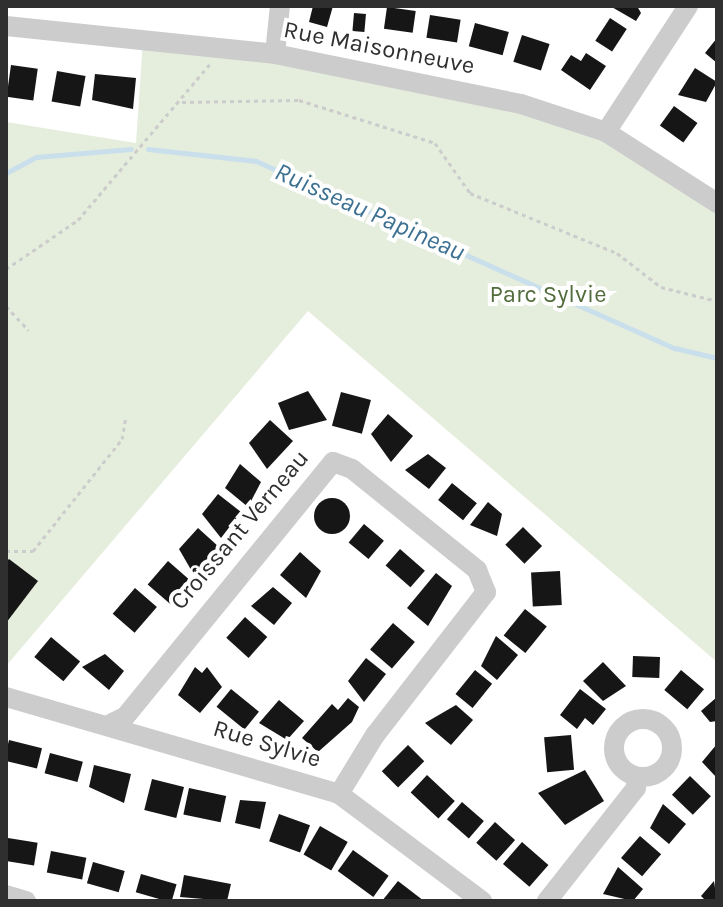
<!DOCTYPE html>
<style>
body{margin:0}
#map{position:relative;width:723px;height:907px;overflow:hidden;background:#fff;font-family:Karla,sans-serif}
div>[style]{position:absolute}
[style*='--x']{left:calc(var(--x)*1px);top:calc(var(--y)*1px);width:calc(var(--w)*1px);rotate:calc(var(--a)*1deg)}
.green>*{inset:0;background:#e5eddd}
.stream>*{height:5px;margin:-2.5px;padding:0 2.5px;transform-origin:2.5px;border-radius:2.5px;background:#cadfec}
.building>*{inset:0;background:#161616;transform-origin:0 0}
.round{border-radius:50%}
.path>*{height:3px;margin-top:-1.5px;transform-origin:0;background:repeating-linear-gradient(90deg,#ccc 0 4px,transparent 0 8px)}
.minor>*{height:20px;margin:-10px;padding:0 10px;transform-origin:10px;border-radius:10px;background:#ccc}
.minor>.ring{margin:-10px;padding:0;box-sizing:content-box;background:none;border:20px solid #ccc;border-radius:50%}
span{translate:-50% -50%;white-space:nowrap;text-align:center;line-height:1.15;-webkit-text-stroke:8px #fff;paint-order:stroke}
.street-label{font-size:24px;color:#2f2f2f}
.park-label{font-size:24px;color:#526c3c}
.water-label{font-size:26px;color:#3d7192;font-style:italic}
.frame{position:absolute;inset:0;border:8px solid #2f2f2f;pointer-events:none}
</style>
<div id="map">
<div class="green">
<div style="clip-path:polygon(143px 40px,275px 54px,606px 132px,717px 203px,717px 662px,308px 311px,6px 666px,6px 122px,136px 143px)"></div>
</div>
<div class="stream">
<div style="--x:148;--y:149;--w:109;--a:6.3"></div>
<div style="--x:256;--y:161;--w:459;--a:24.1"></div>
<div style="--x:675;--y:348;--w:43;--a:13.4"></div>
<div style="--x:6;--y:173;--w:34;--a:-28"></div>
<div style="--x:36;--y:157;--w:95;--a:-4.8"></div>
</div>
<div class="building">
<div style="clip-path:polygon(313px 6px,333px 6px,327px 27px,309px 22px)"></div>
<div style="clip-path:polygon(610px 6px,637px 6px,641px 13px,636px 21px)"></div>
<div style="left:387px;top:7px;width:29px;height:22px;rotate:8deg"></div>
<div style="left:354px;top:13px;width:12px;height:18px;rotate:5deg"></div>
<div style="left:430px;top:15px;width:31px;height:23px;rotate:9deg"></div>
<div style="left:610px;top:18px;width:20px;height:27px;rotate:33deg"></div>
<div style="left:475px;top:23px;width:35px;height:24px;rotate:15deg"></div>
<div style="left:522px;top:35px;width:29px;height:28px;rotate:18deg"></div>
<div style="clip-path:polygon(717px 38px,717px 63px,705px 53px)"></div>
<div style="clip-path:polygon(586px 53px,606px 66px,590px 90px,561px 70px,571px 55px,581px 61px)"></div>
<div style="left:11px;top:65px;width:27px;height:32px;rotate:8deg"></div>
<div style="clip-path:polygon(695px 68px,717px 82px,706px 102px,678px 95px)"></div>
<div style="left:57px;top:71px;width:29px;height:31px;rotate:10deg"></div>
<div style="clip-path:polygon(95px 74px,136px 78px,133px 109px,92px 100px)"></div>
<div style="left:674px;top:106px;width:29px;height:24px;rotate:36deg"></div>
<div style="clip-path:polygon(308px 391px,327px 420px,289px 430px,278px 403px)"></div>
<div style="left:341px;top:392px;width:31px;height:35px;rotate:15deg"></div>
<div style="clip-path:polygon(388px 414px,413px 436px,391px 462px,371px 434px)"></div>
<div style="clip-path:polygon(270px 420px,293px 441px,267px 469px,249px 443px)"></div>
<div style="clip-path:polygon(428px 454px,446px 468px,429px 489px,405px 470px)"></div>
<div style="clip-path:polygon(240px 464px,261px 482px,248px 507px,225px 488px)"></div>
<div style="left:452px;top:483px;width:32px;height:22px;rotate:39deg"></div>
<div style="clip-path:polygon(218px 494px,241px 512px,221px 538px,202px 514px)"></div>
<div class="round" style="left:314px;top:498px;width:36px;height:36px"></div>
<div style="clip-path:polygon(488px 502px,502px 514px,497px 536px,470px 525px)"></div>
<div style="left:364px;top:524px;width:26px;height:24px;rotate:40deg"></div>
<div style="left:523px;top:527px;width:27px;height:25px;rotate:45deg"></div>
<div style="clip-path:polygon(198px 528px,219px 547px,194px 575px,179px 549px)"></div>
<div style="left:400px;top:549px;width:33px;height:22px;rotate:41deg"></div>
<div style="clip-path:polygon(300px 552px,321px 571px,306px 598px,280px 575px)"></div>
<div style="clip-path:polygon(9px 559px,38px 581px,6px 623px,6px 562px)"></div>
<div style="left:168px;top:561px;width:33px;height:31px;rotate:41deg"></div>
<div style="left:560px;top:571px;width:34px;height:29px;rotate:87deg"></div>
<div style="clip-path:polygon(436px 573px,452px 586px,428px 626px,407px 608px)"></div>
<div style="clip-path:polygon(273px 587px,292px 603px,274px 625px,251px 606px)"></div>
<div style="left:135px;top:588px;width:29px;height:34px;rotate:41deg"></div>
<div style="left:525px;top:609px;width:28px;height:34px;rotate:39deg"></div>
<div style="left:245px;top:617px;width:30px;height:28px;rotate:42deg"></div>
<div style="left:393px;top:623px;width:29px;height:35px;rotate:41deg"></div>
<div style="clip-path:polygon(496px 636px,518px 655px,497px 680px,481px 666px)"></div>
<div style="left:51px;top:637px;width:38px;height:26px;rotate:40deg"></div>
<div style="clip-path:polygon(105px 654px,124px 671px,109px 690px,82px 667px)"></div>
<div style="left:633px;top:656px;width:27px;height:21px;rotate:2deg"></div>
<div style="clip-path:polygon(366px 658px,386px 674px,364px 702px,348px 681px)"></div>
<div style="clip-path:polygon(603px 662px,626px 686px,603px 701px,583px 681px)"></div>
<div style="clip-path:polygon(195px 667px,202px 673px,207px 667px,222px 687px,200px 713px,178px 695px)"></div>
<div style="left:475px;top:670px;width:22px;height:31px;rotate:39deg"></div>
<div style="left:681px;top:670px;width:30px;height:26px;rotate:40deg"></div>
<div style="left:231px;top:689px;width:36px;height:23px;rotate:39deg"></div>
<div style="clip-path:polygon(580px 689px,606px 709px,593px 725px,585px 718px,577px 729px,560px 715px)"></div>
<div style="clip-path:polygon(717px 697px,717px 721px,710px 722px,701px 711px)"></div>
<div style="clip-path:polygon(348px 698px,359px 707px,352px 722px,318px 752px,302px 738px,332px 704px,338px 710px)"></div>
<div style="clip-path:polygon(279px 700px,304px 721px,287px 740px,259px 723px)"></div>
<div style="clip-path:polygon(456px 705px,473px 720px,451px 745px,425px 723px)"></div>
<div style="left:571px;top:735px;width:35px;height:27px;rotate:85deg"></div>
<div style="left:9px;top:740px;width:34px;height:21px;rotate:14deg"></div>
<div style="clip-path:polygon(717px 744px,717px 778px,702px 762px)"></div>
<div style="left:408px;top:745px;width:23px;height:37px;rotate:45deg"></div>
<div style="left:50px;top:753px;width:34px;height:21px;rotate:15deg"></div>
<div style="clip-path:polygon(94px 765px,131px 774px,124px 803px,89px 787px)"></div>
<div style="clip-path:polygon(585px 770px,604px 801px,565px 825px,538px 793px)"></div>
<div style="left:427px;top:775px;width:38px;height:24px;rotate:43deg"></div>
<div style="left:690px;top:776px;width:29px;height:26px;rotate:44deg"></div>
<div style="left:152px;top:779px;width:33px;height:32px;rotate:14deg"></div>
<div style="left:189px;top:788px;width:38px;height:27px;rotate:12deg"></div>
<div style="clip-path:polygon(240px 800px,266px 802px,260px 829px,235px 823px)"></div>
<div style="left:462px;top:802px;width:29px;height:23px;rotate:41deg"></div>
<div style="clip-path:polygon(663px 804px,686px 824px,669px 844px,650px 828px)"></div>
<div style="left:279px;top:814px;width:33px;height:29px;rotate:20deg"></div>
<div style="left:495px;top:822px;width:27px;height:28px;rotate:42deg"></div>
<div style="left:320px;top:826px;width:32px;height:33px;rotate:30deg"></div>
<div style="left:640px;top:836px;width:28px;height:29px;rotate:41deg"></div>
<div style="left:8px;top:838px;width:30px;height:23px;rotate:9deg"></div>
<div style="left:522px;top:842px;width:35px;height:29px;rotate:41deg"></div>
<div style="left:353px;top:850px;width:44px;height:26px;rotate:36deg"></div>
<div style="left:51px;top:851px;width:36px;height:22px;rotate:11deg"></div>
<div style="left:93px;top:862px;width:33px;height:22px;rotate:16deg"></div>
<div style="clip-path:polygon(618px 867px,643px 889px,633px 901px,603px 894px)"></div>
<div style="left:141px;top:874px;width:37px;height:19px;rotate:16deg"></div>
<div style="clip-path:polygon(184px 875px,231px 884px,227px 901px,180px 897px)"></div>
<div style="clip-path:polygon(398px 881px,424px 901px,382px 901px)"></div>
<div style="clip-path:polygon(714px 881px,717px 901px,706px 901px,701px 896px)"></div>
</div>
<div class="path">
<div style="--x:182;--y:102;--w:117;--a:-1"></div>
<div style="--x:299;--y:100;--w:143;--a:17.5"></div>
<div style="--x:435;--y:143;--w:61;--a:55"></div>
<div style="--x:470;--y:193;--w:159;--a:22.2"></div>
<div style="--x:617;--y:253;--w:56;--a:37.7"></div>
<div style="--x:661;--y:287;--w:58;--a:14"></div>
<div style="--x:6;--y:269;--w:87;--a:-34.2"></div>
<div style="--x:78;--y:220;--w:204;--a:-49.8"></div>
<div style="--x:6;--y:306;--w:33;--a:47"></div>
<div style="--x:6;--y:551;--w:27;--a:0"></div>
<div style="--x:33;--y:551;--w:143;--a:-51.5"></div>
<div style="--x:122;--y:439;--w:22;--a:-80"></div>
</div>
<div class="minor">
<div style="--x:6;--y:26;--w:270;--a:5.9"></div>
<div style="--x:275;--y:54;--w:251;--a:11.5"></div>
<div style="--x:521;--y:104;--w:89;--a:18.2"></div>
<div style="--x:606;--y:132;--w:132;--a:32.6"></div>
<div style="--x:275;--y:54;--w:48;--a:-84.1"></div>
<div style="--x:606;--y:132;--w:150;--a:-56.9"></div>
<div style="--x:6;--y:697;--w:347;--a:16.2"></div>
<div style="--x:339;--y:794;--w:179;--a:36.8"></div>
<div class="ring" style="left:614px;top:719px;width:38px;height:38px"></div>
<div style="--x:112;--y:723;--w:14;--a:-25"></div>
<div style="--x:125;--y:717;--w:329;--a:-50.8"></div>
<div style="--x:333;--y:462;--w:20;--a:20"></div>
<div style="--x:352;--y:469;--w:161;--a:38.9"></div>
<div style="--x:477;--y:570;--w:24;--a:68"></div>
<div style="--x:486;--y:592;--w:181;--a:127.8"></div>
<div style="--x:375;--y:735;--w:69;--a:121.4"></div>
<div style="--x:6;--y:895;--w:21;--a:17"></div>
<div style="--x:547;--y:901;--w:144;--a:-51.8"></div>
<div style="--x:636;--y:788;--w:11;--a:-85"></div>
</div>
<div class="street-label">
<span style="left:379px;top:48px;rotate:11deg">Rue Maisonneuve</span>
<span style="left:240px;top:530px;rotate:-50deg">Croissant Verneau</span>
<span style="left:267px;top:744px;rotate:17deg">Rue Sylvie</span>
</div>
<div class="park-label">
<span style="left:548px;top:295px">Parc Sylvie</span>
</div>
<div class="water-label">
<span style="left:370px;top:212px;rotate:24deg">Ruisseau Papineau</span>
</div>
<div class="frame"></div>
</div>
